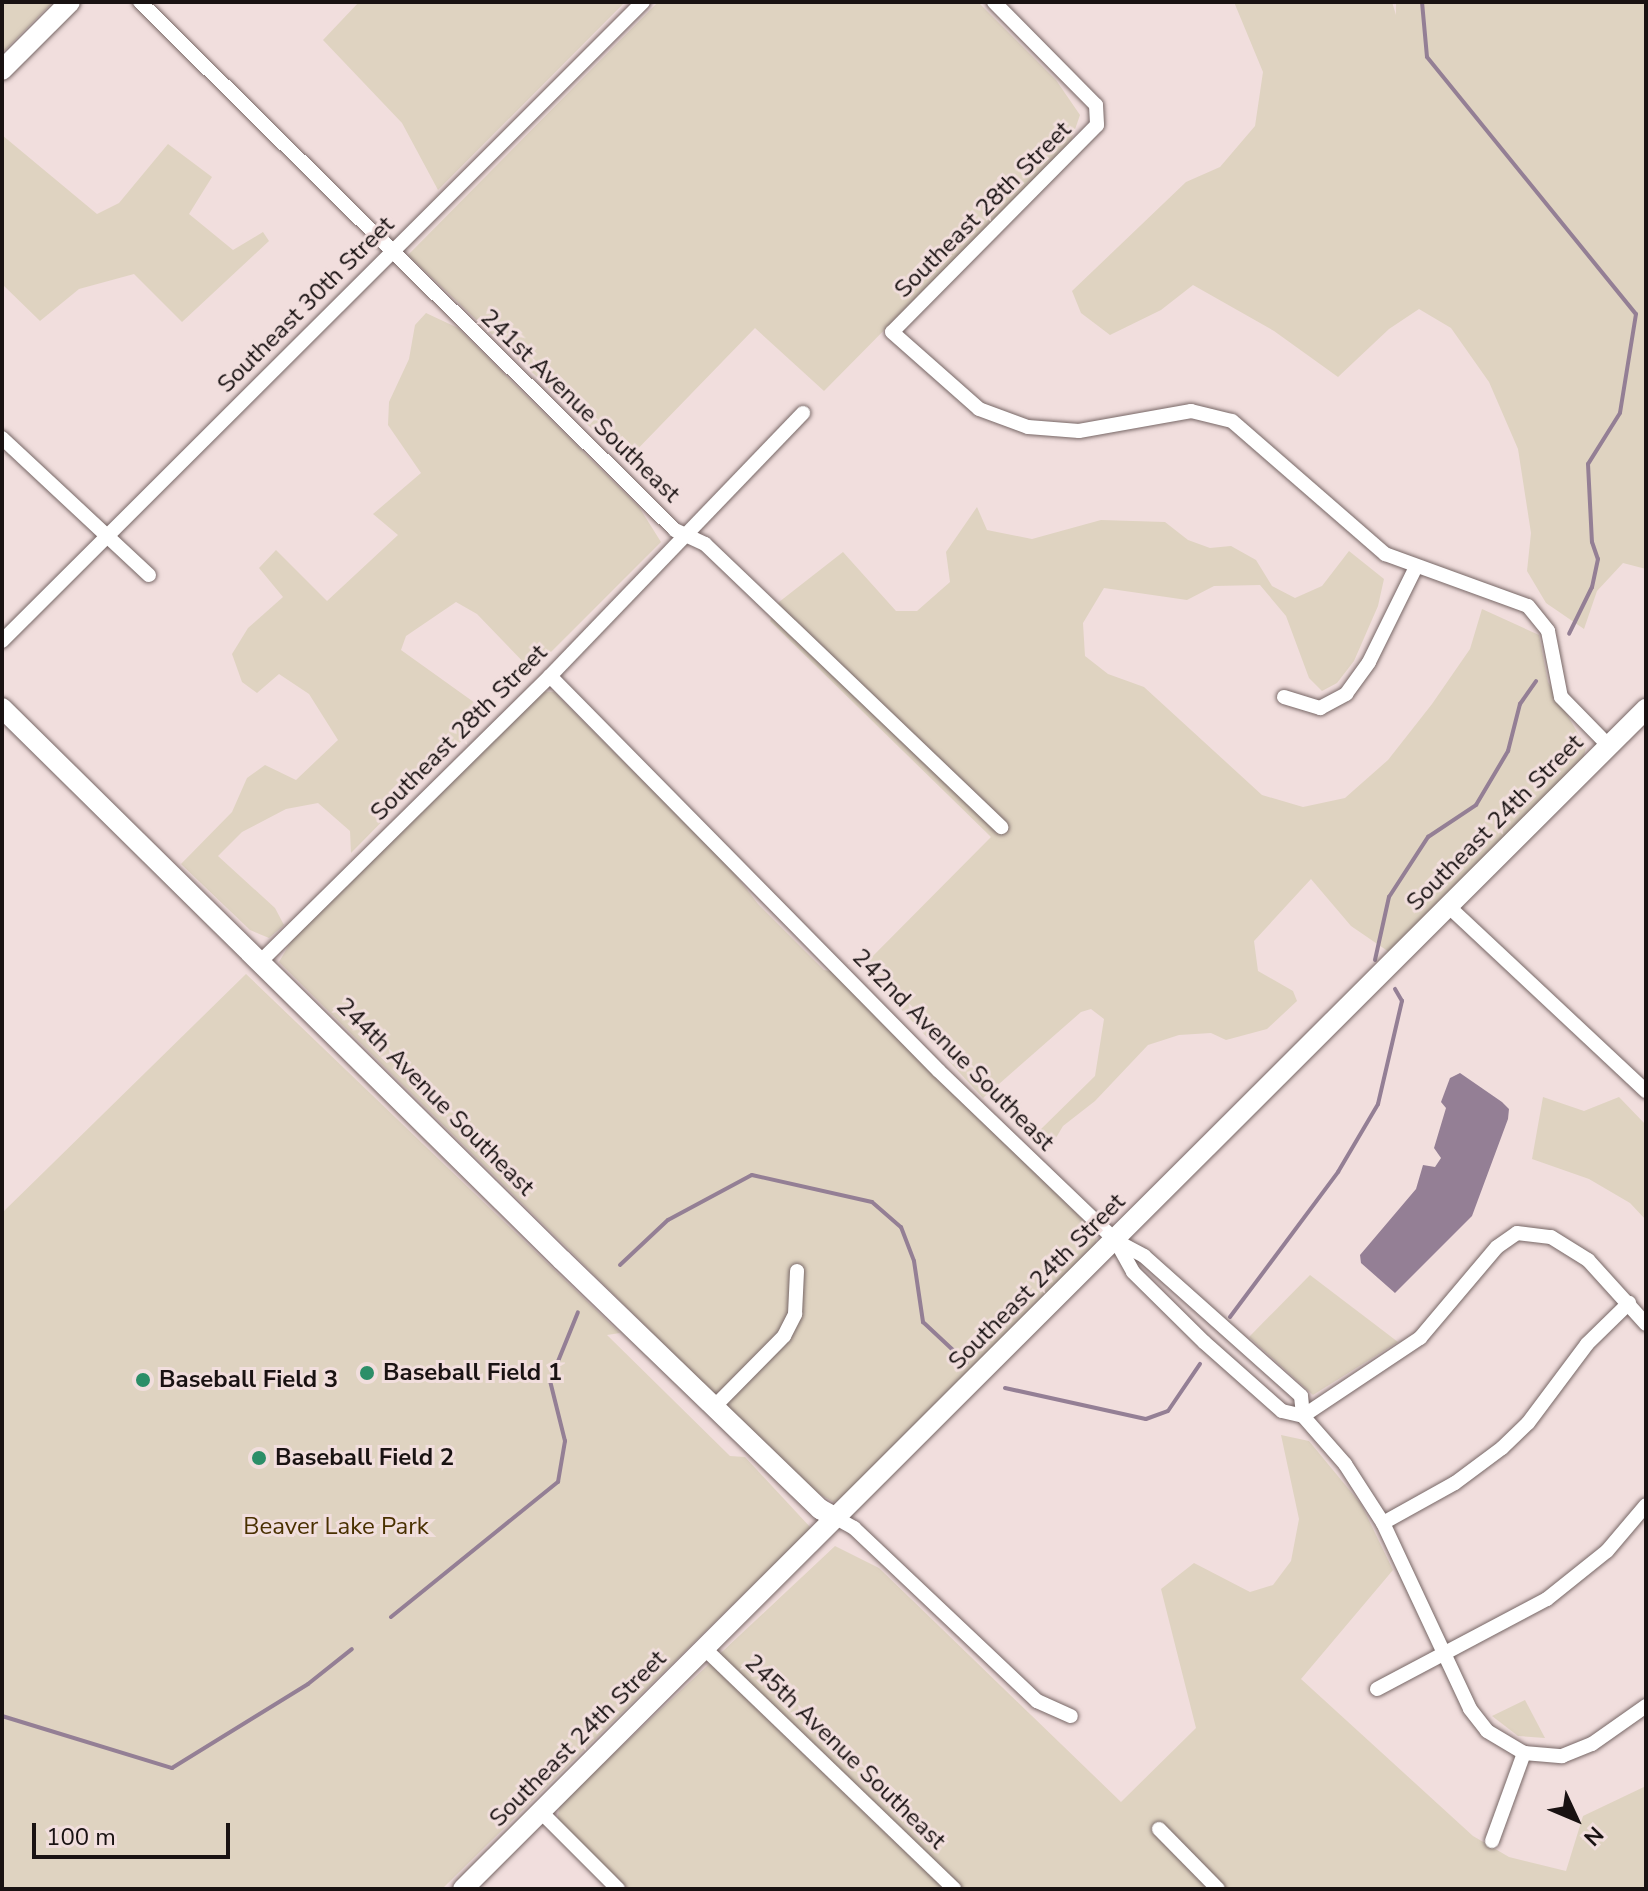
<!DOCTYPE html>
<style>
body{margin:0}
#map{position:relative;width:1648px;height:1891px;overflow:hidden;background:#f1dedd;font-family:"Nunito Sans",sans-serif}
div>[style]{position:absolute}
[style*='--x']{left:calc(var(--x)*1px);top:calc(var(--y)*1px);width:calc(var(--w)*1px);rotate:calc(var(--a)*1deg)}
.green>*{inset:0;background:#dfd3c1}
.water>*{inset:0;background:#947f95}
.stream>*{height:4px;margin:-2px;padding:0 2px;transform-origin:2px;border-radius:2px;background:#947f95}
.roads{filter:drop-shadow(0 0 2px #776766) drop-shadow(0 0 2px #776766)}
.street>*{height:14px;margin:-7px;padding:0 7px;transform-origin:7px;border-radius:7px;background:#fff}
.secondary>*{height:20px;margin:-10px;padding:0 10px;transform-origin:10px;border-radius:10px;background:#fff}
.dots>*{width:22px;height:22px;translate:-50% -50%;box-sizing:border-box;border:4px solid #f1dedd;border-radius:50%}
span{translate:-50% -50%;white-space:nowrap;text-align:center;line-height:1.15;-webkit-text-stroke:6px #f1dedd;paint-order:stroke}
.street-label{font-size:24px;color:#191212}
.poi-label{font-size:24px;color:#191212;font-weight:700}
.left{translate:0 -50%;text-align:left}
.park-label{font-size:24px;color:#493000}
.frame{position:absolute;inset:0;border:4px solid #191212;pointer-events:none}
.north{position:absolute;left:1536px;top:1779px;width:80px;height:80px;-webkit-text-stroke:6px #f1dedd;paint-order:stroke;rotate:134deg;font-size:22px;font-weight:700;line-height:32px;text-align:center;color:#191212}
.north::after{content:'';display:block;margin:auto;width:28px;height:36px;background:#191212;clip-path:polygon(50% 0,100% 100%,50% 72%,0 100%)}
.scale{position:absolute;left:32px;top:1823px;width:198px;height:36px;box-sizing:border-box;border:4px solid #191212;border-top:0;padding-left:10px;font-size:24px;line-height:28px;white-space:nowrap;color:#191212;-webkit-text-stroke:6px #f1dedd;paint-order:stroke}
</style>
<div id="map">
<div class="green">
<div style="clip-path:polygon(2px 2px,53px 2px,2px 53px)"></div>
<div style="clip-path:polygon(359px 2px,625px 2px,438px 190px,402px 123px,323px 40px)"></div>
<div style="clip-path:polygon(658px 2px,978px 2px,1056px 80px,1080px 115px,1071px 141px,824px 391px,755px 328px,626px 461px,408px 255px)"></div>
<div style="clip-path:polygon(1234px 2px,1392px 2px,1396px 15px,1396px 2px,1646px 2px,1646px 569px,1623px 563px,1597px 591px,1584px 629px,1546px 603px,1527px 571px,1531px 533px,1518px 449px,1489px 382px,1451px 328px,1419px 309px,1389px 329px,1338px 377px,1274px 331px,1193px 285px,1161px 310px,1110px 335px,1081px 313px,1072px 291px,1186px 182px,1220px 167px,1255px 126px,1263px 72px)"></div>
<div style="clip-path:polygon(2px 135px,97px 214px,119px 203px,168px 144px,212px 177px,189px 214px,233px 250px,263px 232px,269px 241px,182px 322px,134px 274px,79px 289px,40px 321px,2px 284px)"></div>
<div style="clip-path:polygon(426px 313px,458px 328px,639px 507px,661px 542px,532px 671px,477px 614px,456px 602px,406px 636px,401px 650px,489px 713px,351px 853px,350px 831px,318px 803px,286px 809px,242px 832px,218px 856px,275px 908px,284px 925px,269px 938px,250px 930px,181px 864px,232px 812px,247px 778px,265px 765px,296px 780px,338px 740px,309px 694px,279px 674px,257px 693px,242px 682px,232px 654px,248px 628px,283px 597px,259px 568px,276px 550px,327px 601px,398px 535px,373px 514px,421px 473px,388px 425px,389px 402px,409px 359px,415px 325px)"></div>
<div style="clip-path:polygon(977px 507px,987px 530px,1032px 539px,1101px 520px,1165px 522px,1188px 540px,1210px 548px,1231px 546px,1256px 560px,1272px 586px,1295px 598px,1322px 586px,1349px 551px,1384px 579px,1378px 606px,1354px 661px,1337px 683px,1322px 691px,1309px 678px,1286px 616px,1260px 585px,1214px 586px,1187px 600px,1104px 588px,1083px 623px,1085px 656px,1108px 674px,1144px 687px,1262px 795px,1303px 807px,1345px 798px,1388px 760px,1432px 704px,1470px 649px,1482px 609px,1539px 635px,1548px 682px,1586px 747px,1583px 760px,1389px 952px,1351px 926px,1311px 879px,1254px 941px,1258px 971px,1293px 991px,1297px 1001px,1267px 1029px,1226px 1040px,1211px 1033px,1179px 1035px,1148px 1045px,1095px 1101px,1063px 1126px,1050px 1148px,1038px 1132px,1095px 1076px,1104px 1019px,1091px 1009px,1081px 1012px,983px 1098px,862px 967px,991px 837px,770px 621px,779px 602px,843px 552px,896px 611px,917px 611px,950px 582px,946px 552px)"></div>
<div style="clip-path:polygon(539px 691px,554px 692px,731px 869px,758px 904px,824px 970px,835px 972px,1097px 1234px,1095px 1249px,844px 1499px,834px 1502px,811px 1490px,279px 962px,293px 938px)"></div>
<div style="clip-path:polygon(246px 974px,620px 1333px,607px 1335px,730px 1456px,745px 1457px,811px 1528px,442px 1889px,2px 1889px,2px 1213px)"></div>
<div style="clip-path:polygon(1543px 1097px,1584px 1111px,1619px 1097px,1646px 1125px,1646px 1220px,1630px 1203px,1589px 1179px,1532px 1159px)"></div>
<div style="clip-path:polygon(1310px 1275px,1398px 1342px,1313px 1395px,1249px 1337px)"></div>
<div style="clip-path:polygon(1281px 1435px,1309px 1441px,1361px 1504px,1393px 1570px,1301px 1679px,1473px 1836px,1509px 1857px,1566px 1871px,1583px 1816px,1646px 1786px,1646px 1889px,629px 1889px,557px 1822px,560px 1804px,835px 1546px,879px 1568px,1121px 1802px,1196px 1728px,1161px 1589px,1194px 1563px,1250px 1592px,1273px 1585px,1291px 1561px,1299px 1519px)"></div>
<div style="clip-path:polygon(1525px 1700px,1545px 1738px,1518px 1736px,1492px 1716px)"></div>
</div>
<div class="water">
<div style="clip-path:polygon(1460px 1073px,1502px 1102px,1509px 1109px,1508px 1119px,1472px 1216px,1395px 1293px,1361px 1263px,1360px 1255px,1416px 1189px,1423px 1165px,1435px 1167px,1441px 1158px,1434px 1148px,1446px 1108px,1441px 1102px,1450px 1078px)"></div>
</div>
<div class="stream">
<div style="--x:1422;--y:2;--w:55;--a:84.8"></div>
<div style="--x:1427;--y:57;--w:331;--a:50.9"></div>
<div style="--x:1636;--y:314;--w:100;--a:99.2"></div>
<div style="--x:1620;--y:413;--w:60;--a:122.1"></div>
<div style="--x:1588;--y:464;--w:78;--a:87.1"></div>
<div style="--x:1592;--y:542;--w:18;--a:71"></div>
<div style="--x:1598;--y:559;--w:29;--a:102"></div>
<div style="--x:1592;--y:587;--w:52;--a:116.1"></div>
<div style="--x:1375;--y:960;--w:65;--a:-77.5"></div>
<div style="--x:1389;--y:897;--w:72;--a:-57"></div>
<div style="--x:1428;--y:837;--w:58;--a:-33.7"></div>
<div style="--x:1476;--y:805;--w:63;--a:-59.3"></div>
<div style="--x:1508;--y:751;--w:49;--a:-75.7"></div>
<div style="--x:1520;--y:704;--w:28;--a:-55"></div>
<div style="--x:620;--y:1265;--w:66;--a:-43.2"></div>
<div style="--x:668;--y:1220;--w:95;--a:-28.2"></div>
<div style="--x:752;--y:1175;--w:123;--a:12.7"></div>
<div style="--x:872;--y:1202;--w:38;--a:41"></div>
<div style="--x:901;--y:1227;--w:36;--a:69"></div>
<div style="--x:914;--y:1261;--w:62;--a:81.6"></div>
<div style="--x:923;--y:1322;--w:60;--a:43"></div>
<div style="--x:1230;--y:1317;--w:181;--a:-53.3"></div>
<div style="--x:1338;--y:1172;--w:79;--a:-59.5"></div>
<div style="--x:1378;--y:1104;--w:106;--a:-76.9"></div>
<div style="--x:1402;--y:1001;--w:14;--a:-120"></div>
<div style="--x:1005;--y:1388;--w:144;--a:12.4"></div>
<div style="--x:1146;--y:1419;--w:23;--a:-20"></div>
<div style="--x:1168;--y:1411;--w:57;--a:-55.8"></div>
<div style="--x:391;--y:1617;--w:215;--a:-39"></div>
<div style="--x:558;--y:1482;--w:42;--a:-80.3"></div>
<div style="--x:565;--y:1441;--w:62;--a:-104"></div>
<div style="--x:550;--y:1381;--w:74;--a:-67.9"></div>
<div style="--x:2;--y:1716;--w:178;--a:17"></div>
<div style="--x:172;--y:1768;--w:160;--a:-31.7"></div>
<div style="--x:308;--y:1684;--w:56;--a:-38.5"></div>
</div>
<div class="roads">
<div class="street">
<div style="--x:140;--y:2;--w:752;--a:44.62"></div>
<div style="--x:675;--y:530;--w:33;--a:25"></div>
<div style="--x:705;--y:544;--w:410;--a:43.7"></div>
<div style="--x:994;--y:2;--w:145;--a:45.3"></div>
<div style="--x:1096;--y:105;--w:20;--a:87"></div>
<div style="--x:1097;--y:125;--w:291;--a:134.7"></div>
<div style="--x:892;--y:332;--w:116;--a:41.5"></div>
<div style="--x:979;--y:409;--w:52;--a:20.2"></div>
<div style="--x:1028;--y:427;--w:51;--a:4.5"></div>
<div style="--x:1079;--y:431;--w:114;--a:-10.1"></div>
<div style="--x:1191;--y:411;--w:42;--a:13.7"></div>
<div style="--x:1232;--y:421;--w:203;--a:41"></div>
<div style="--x:1385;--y:554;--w:152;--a:20"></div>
<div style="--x:1528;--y:606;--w:32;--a:51"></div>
<div style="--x:1548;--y:631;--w:67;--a:78.9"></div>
<div style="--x:1561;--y:697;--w:69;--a:45.6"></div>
<div style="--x:2;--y:438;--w:201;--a:43"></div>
<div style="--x:2;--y:641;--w:905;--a:-44.91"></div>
<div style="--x:550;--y:676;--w:554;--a:45.44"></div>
<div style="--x:939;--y:1071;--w:245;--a:43.8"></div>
<div style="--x:1116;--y:1241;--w:32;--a:28"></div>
<div style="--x:1144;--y:1256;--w:210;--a:41.7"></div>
<div style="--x:1301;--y:1396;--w:20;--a:84"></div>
<div style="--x:1284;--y:697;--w:38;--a:17"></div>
<div style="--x:1320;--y:708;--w:30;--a:-28"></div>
<div style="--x:1346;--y:694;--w:39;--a:-54"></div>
<div style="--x:1369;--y:662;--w:104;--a:-63.7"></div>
<div style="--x:1448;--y:906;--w:271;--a:43.1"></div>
<div style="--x:261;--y:961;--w:406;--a:-44.6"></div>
<div style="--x:550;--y:676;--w:365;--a:-46.1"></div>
<div style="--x:1116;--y:1241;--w:35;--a:61"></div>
<div style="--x:1133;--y:1272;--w:100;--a:44.6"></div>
<div style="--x:1204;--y:1342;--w:104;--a:41.5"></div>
<div style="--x:1282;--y:1411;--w:22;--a:13"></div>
<div style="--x:1303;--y:1416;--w:64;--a:48.8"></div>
<div style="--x:1345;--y:1464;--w:70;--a:57.2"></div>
<div style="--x:1383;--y:1523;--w:205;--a:64.9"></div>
<div style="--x:1470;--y:1709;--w:28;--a:52"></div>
<div style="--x:1487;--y:1731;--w:43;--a:30.7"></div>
<div style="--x:1524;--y:1753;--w:38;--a:5"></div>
<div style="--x:1562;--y:1756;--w:32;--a:-22"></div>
<div style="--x:1592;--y:1744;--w:66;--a:-35.1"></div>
<div style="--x:714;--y:1407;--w:100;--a:-45.4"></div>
<div style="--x:784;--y:1336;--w:25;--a:-63"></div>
<div style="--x:795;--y:1314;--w:43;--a:-87.3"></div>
<div style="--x:1303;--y:1416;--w:141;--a:-33.7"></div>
<div style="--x:1420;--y:1338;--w:119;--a:-49.8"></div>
<div style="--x:1497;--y:1247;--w:24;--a:-35"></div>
<div style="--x:1517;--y:1233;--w:34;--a:7"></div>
<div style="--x:1551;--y:1237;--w:44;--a:31.9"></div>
<div style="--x:1588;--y:1260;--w:86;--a:47.8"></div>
<div style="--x:836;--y:1518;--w:21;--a:29"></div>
<div style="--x:854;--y:1528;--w:252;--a:43.4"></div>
<div style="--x:1037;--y:1701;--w:37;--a:24"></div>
<div style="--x:1383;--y:1523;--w:82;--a:-29.1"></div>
<div style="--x:1455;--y:1483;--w:59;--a:-36.7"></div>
<div style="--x:1502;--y:1448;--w:36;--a:-44"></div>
<div style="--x:1528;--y:1423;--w:99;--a:-53.2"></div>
<div style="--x:1587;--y:1344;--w:59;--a:-44.3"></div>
<div style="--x:705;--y:1649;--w:346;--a:43.9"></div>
<div style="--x:1377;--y:1689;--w:192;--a:-27.9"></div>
<div style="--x:1547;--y:1599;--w:77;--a:-38.7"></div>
<div style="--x:1607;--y:1551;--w:60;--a:-49.7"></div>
<div style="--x:541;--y:1812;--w:109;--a:45"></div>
<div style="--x:1159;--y:1829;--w:84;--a:45.5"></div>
<div style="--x:1492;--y:1841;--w:94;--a:-70"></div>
</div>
<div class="secondary">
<div style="--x:2;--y:70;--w:96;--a:-45"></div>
<div style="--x:2;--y:708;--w:786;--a:44.59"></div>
<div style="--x:562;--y:1260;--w:359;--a:44"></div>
<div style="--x:820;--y:1509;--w:18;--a:29"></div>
<div style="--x:463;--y:1889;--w:1671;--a:-44.93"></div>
</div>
</div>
<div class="dots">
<div style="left:367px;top:1373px;background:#2c8e68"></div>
<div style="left:143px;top:1380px;background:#2c8e68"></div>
<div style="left:259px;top:1458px;background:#2c8e68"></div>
</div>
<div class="street-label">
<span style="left:983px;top:210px;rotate:-45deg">Southeast 28th Street</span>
<span style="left:306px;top:305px;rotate:-45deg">Southeast 30th Street</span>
<span style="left:580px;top:406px;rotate:44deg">241st Avenue Southeast</span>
<span style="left:459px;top:733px;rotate:-45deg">Southeast 28th Street</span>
<span style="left:1495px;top:823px;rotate:-45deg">Southeast 24th Street</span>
<span style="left:953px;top:1050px;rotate:45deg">242nd Avenue Southeast</span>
<span style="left:435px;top:1097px;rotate:45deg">244th Avenue Southeast</span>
<span style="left:1037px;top:1282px;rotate:-45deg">Southeast 24th Street</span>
<span style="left:578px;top:1739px;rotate:-45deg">Southeast 24th Street</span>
<span style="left:845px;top:1752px;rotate:44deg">245th Avenue Southeast</span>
</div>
<div class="poi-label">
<span class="left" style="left:383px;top:1373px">Baseball Field 1</span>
<span class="left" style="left:159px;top:1380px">Baseball Field 3</span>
<span class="left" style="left:275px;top:1458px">Baseball Field 2</span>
</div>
<div class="park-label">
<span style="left:336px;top:1527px">Beaver Lake Park</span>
</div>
<div class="frame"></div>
<div class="north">N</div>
<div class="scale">100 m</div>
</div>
